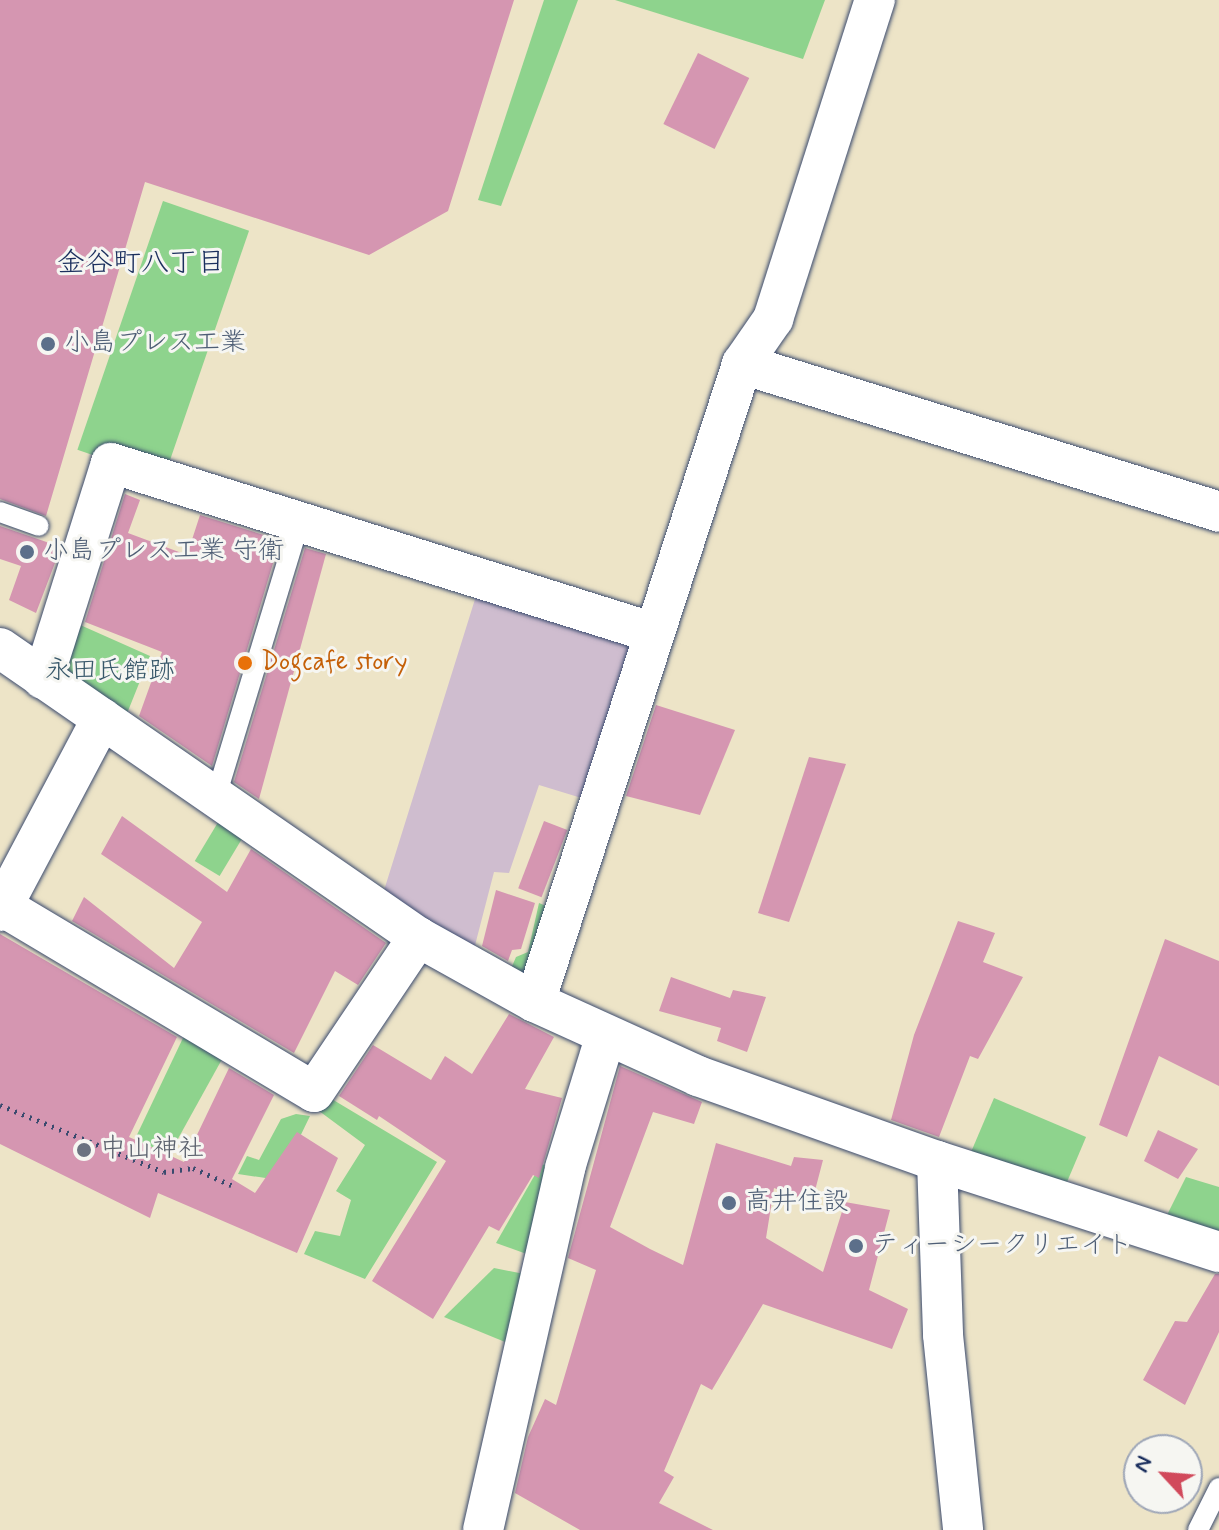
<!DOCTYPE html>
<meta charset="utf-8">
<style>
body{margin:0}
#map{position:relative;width:1219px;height:1530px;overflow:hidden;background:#ede4c7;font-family:Mynerve,"Klee One",sans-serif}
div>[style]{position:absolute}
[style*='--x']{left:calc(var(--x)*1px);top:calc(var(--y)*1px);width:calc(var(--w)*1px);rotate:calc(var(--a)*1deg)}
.industrial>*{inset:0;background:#cfbdcf}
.green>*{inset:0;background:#8ed38d;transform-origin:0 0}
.building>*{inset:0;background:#d596b1;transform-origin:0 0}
.path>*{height:5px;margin-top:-2.5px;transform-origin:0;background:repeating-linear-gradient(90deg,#3a4a6e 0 2px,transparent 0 8px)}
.roads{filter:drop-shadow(0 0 2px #3a4a6e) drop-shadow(0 0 2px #3a4a6e)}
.lane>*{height:20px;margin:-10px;padding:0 10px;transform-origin:10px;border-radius:10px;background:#fff}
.street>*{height:40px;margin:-20px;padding:0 20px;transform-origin:20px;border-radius:20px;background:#fff}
.dots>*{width:22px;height:22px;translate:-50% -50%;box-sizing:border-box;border:4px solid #f6f6f2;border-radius:50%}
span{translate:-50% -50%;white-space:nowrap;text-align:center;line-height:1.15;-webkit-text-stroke:6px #f6f6f2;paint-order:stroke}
.service-label{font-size:26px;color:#4e5e75}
.left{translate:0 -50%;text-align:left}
.food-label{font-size:26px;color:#c56008}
.park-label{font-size:26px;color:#38586a}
.worship-label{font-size:26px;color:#5b616d}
.neighbourhood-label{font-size:28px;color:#1b2f5e}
.north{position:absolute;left:1123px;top:1434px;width:80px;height:80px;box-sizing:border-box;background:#f6f6f2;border:2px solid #9ea6b7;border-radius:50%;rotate:296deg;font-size:22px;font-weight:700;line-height:32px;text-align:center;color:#1b2f5e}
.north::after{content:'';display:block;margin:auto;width:28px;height:36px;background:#d1495b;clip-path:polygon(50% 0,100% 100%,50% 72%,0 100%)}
</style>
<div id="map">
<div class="industrial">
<div style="clip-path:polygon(476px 596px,635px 645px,588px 800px,539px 785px,509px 873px,494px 872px,473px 953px,381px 900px)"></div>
</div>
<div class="green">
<div style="clip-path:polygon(544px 0,578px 0,501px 206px,478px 200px)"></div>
<div style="clip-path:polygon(615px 0,825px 0,803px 59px)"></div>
<div style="left:163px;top:201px;width:91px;height:263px;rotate:19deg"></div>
<div style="clip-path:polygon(69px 620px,150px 656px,124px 721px,54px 671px)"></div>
<div style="left:220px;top:819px;width:29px;height:49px;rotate:31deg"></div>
<div style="clip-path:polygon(539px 903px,553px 909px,527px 989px,507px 978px,516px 957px,528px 952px)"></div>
<div style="clip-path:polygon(192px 1019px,231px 1043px,169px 1155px,135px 1139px)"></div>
<div style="clip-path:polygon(325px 1095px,437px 1162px,365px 1279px,304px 1254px,315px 1231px,340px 1236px,351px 1200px,336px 1191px,365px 1145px,311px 1105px)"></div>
<div style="left:994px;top:1098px;width:100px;height:59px;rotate:23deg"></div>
<div style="clip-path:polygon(296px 1114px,310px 1116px,279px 1180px,238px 1174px,247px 1156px,259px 1160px,281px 1119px)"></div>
<div style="clip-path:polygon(541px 1164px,556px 1168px,535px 1257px,496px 1243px)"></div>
<div style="clip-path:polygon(1186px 1177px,1219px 1187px,1219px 1236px,1167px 1215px)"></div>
<div style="clip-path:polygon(494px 1268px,529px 1275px,510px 1344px,444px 1317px)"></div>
</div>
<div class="building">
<div style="clip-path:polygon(0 0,514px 0,448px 211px,369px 255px,145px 182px,46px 516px,0 499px)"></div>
<div style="left:698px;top:53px;width:57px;height:79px;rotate:26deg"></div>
<div style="clip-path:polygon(125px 494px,140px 500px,128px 533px,187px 555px,200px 515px,280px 540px,212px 766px,139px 716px,162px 652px,85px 622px)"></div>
<div style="clip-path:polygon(0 526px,61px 547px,36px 613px,9px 600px,21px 566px,0 559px)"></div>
<div style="clip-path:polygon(305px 548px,326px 554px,259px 799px,234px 782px)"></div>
<div style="clip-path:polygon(656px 705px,735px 730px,700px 815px,626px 796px)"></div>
<div style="clip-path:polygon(809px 757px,846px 764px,789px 922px,758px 913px)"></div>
<div style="clip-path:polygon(122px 816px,227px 892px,251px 849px,386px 943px,358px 985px,335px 971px,294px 1053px,72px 921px,84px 897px,174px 968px,202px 922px,101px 854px)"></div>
<div style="left:544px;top:821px;width:25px;height:72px;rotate:21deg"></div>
<div style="clip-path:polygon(496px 890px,535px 903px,521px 949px,512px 950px,508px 961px,482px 946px)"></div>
<div style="clip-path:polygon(958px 921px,995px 933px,983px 962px,1023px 977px,978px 1059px,970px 1056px,939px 1137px,891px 1120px,914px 1035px)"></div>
<div style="clip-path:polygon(0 934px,177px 1037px,129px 1137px,184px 1162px,229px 1068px,274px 1095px,232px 1179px,255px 1193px,297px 1132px,338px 1158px,297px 1253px,158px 1193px,150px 1218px,0 1144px)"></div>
<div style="clip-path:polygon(1165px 939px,1219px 961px,1219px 1086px,1159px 1056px,1127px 1137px,1099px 1125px)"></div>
<div style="clip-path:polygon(671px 977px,730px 998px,733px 990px,766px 997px,747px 1052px,717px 1041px,721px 1028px,659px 1011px)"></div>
<div style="clip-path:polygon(509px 1014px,554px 1037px,525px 1089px,562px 1098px,539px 1178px,533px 1175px,499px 1231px,489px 1226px,433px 1319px,372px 1281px,446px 1161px,379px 1116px,377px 1120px,339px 1096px,373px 1045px,431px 1080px,445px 1056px,472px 1074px)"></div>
<div style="clip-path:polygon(620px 1066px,702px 1102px,694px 1124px,653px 1112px,610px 1227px,650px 1249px,683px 1265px,716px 1143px,791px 1166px,794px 1157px,823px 1160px,812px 1202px,774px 1188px,766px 1238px,823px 1272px,845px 1202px,890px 1210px,869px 1290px,908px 1309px,892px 1349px,763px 1304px,712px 1390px,701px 1384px,664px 1471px,674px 1477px,659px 1503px,713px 1530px,580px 1530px,515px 1493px,528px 1437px,545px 1399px,556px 1405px,596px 1270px,568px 1258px)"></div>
<div style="clip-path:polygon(1158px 1130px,1198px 1149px,1178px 1179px,1144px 1161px)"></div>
<div style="clip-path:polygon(1215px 1274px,1219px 1274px,1219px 1332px,1185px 1405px,1143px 1380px,1175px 1321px,1187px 1322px)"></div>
</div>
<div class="path">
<div style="--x:0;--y:1105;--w:177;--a:22.2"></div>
<div style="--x:164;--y:1172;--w:29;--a:-8"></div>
<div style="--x:193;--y:1168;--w:42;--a:24.1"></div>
</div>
<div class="roads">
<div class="lane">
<div style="--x:0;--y:512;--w:41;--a:19.7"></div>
<div style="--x:217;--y:793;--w:282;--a:-73.1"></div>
<div style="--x:1198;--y:1530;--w:47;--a:-63.4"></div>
</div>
<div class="street">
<div style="--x:742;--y:364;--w:499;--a:17.2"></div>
<div style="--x:0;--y:648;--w:508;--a:34.66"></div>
<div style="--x:418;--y:937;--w:134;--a:29.1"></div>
<div style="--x:535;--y:1002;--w:179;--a:24.4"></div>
<div style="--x:698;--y:1076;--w:254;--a:19.6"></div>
<div style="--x:937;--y:1161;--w:296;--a:17.9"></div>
<div style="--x:43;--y:679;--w:226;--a:-72.5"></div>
<div style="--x:111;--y:463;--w:569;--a:17.38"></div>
<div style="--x:2;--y:906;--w:363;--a:30.8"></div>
<div style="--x:314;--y:1092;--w:187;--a:-56.1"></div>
<div style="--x:0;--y:911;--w:218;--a:-62.1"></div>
<div style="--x:535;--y:1002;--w:671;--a:-72.02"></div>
<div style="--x:742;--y:364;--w:55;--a:-55.4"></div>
<div style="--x:773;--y:319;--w:335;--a:-72.3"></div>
<div style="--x:937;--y:1161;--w:174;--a:88"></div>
<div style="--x:943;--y:1335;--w:196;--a:84.1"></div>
<div style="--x:483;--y:1530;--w:371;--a:-77.2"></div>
<div style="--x:565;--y:1168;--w:139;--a:-72.9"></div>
</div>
</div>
<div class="dots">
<div style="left:48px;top:344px;background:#5c6f8a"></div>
<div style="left:27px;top:552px;background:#5c6f8a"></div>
<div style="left:245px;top:663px;background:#e8710a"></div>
<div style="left:84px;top:1150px;background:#6b7280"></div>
<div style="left:729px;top:1203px;background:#5c6f8a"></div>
<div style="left:856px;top:1246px;background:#5c6f8a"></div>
</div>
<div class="service-label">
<span class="left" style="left:64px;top:344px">小島プレス工業</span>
<span class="left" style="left:43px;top:552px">小島プレス工業 守衛</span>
<span class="left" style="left:745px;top:1203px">高井住設</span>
<span class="left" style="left:872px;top:1246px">ティーシークリエイト</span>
</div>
<div class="food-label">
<span class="left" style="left:261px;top:663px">Dogcafe story</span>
</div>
<div class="park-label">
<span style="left:110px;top:672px">永田氏館跡</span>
</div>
<div class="worship-label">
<span class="left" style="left:100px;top:1150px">中山神社</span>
</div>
<div class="neighbourhood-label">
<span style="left:141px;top:264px">金谷町八丁目</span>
</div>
<div class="north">N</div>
</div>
